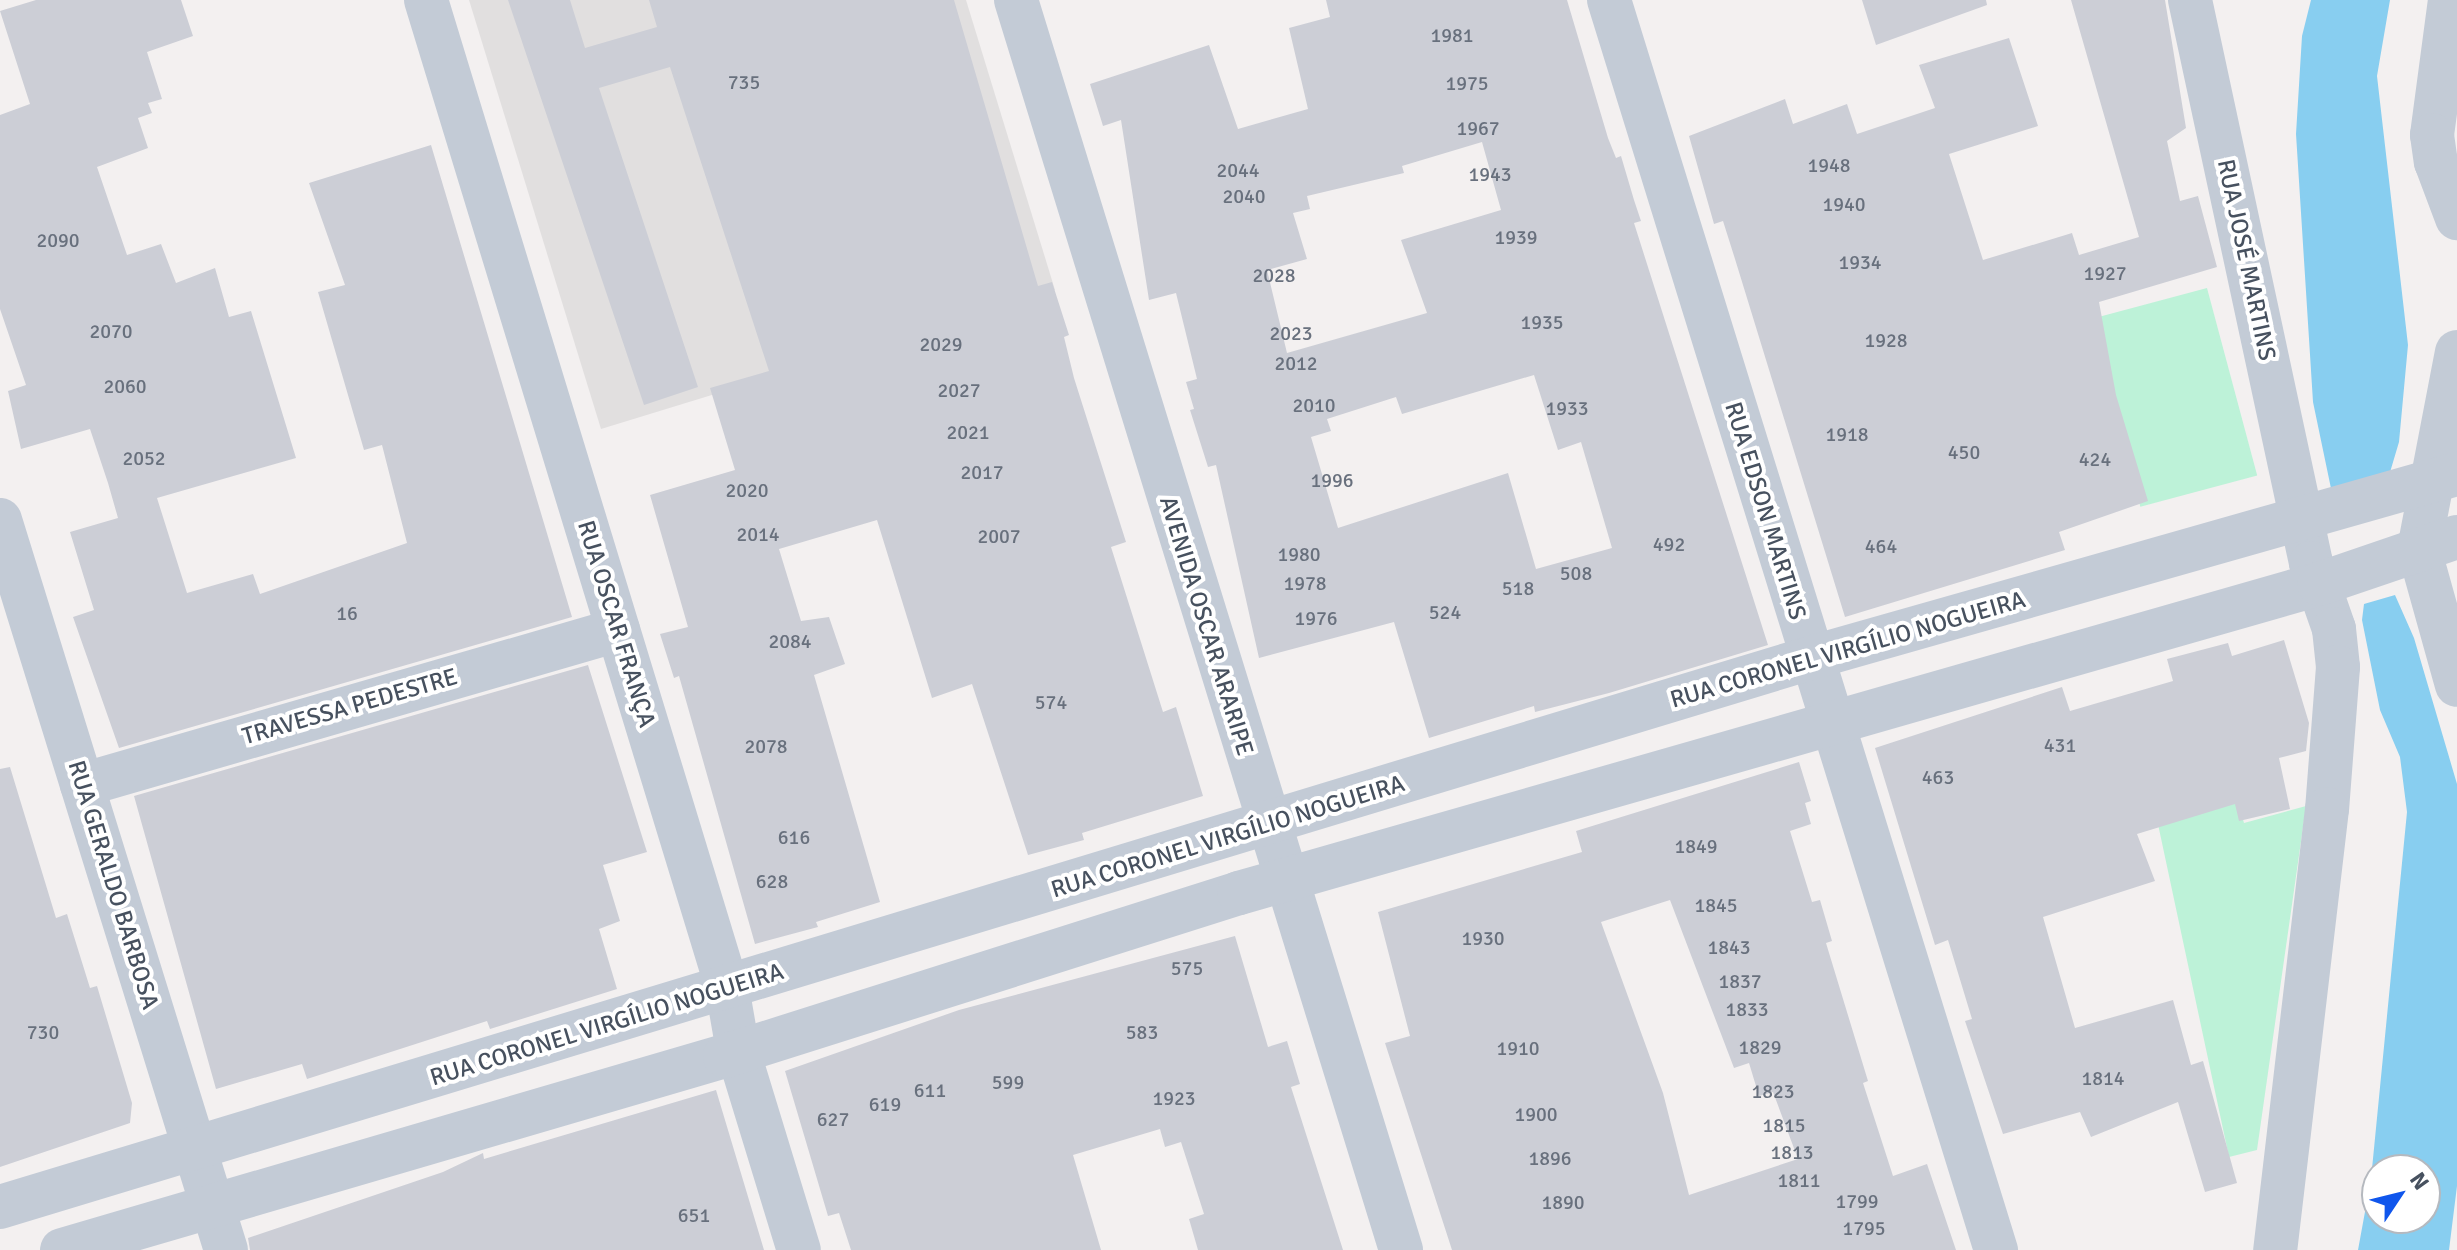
<!DOCTYPE html>
<meta charset="utf-8">
<style>
body{margin:0}
#map{position:relative;width:2457px;height:1250px;overflow:hidden;background:#f3f0f0;font-family:Signika,sans-serif}
div>[style]{position:absolute}
[style*='--x']{left:calc(var(--x)*1px);top:calc(var(--y)*1px);width:calc(var(--w)*1px);rotate:calc(var(--a)*1deg)}
.education>*{inset:0;background:#e1dfdf}
.green>*{inset:0;background:#bdf2d8;transform-origin:0 0}
.water>*{inset:0;background:#88cef0}
.building>*{inset:0;background:#ccced6}
.minor>*{height:44px;margin:-22px;padding:0 22px;transform-origin:22px;border-radius:22px;background:#c3cbd6}
span{translate:-50% -50%;white-space:nowrap;text-align:center;line-height:1.15;-webkit-text-stroke:8px #fff;paint-order:stroke}
.number-label{font-size:20px;color:#68707d}
.number-label span{-webkit-text-stroke-width:0}
.street-label{font-size:24px;color:#47515f}
.north{position:absolute;left:2361px;top:1154px;width:80px;height:80px;box-sizing:border-box;background:#fff;border:2px solid #b5b9bf;border-radius:50%;rotate:55deg;font-size:22px;font-weight:700;line-height:32px;text-align:center;color:#47515f}
.north::after{content:'';display:block;margin:auto;width:28px;height:36px;background:#1056ec;clip-path:polygon(50% 0,100% 100%,50% 72%,0 100%)}
</style>
<div id="map">
<div class="education">
<div style="clip-path:polygon(469px 0,966px 0,1055px 290px,601px 429px)"></div>
</div>
<div class="green">
<div style="left:2207px;top:288px;width:194px;height:121px;rotate:75deg"></div>
<div style="clip-path:polygon(2228px 767px,2244px 823px,2306px 806px,2257px 1150px,2229px 1157px,2149px 782px)"></div>
</div>
<div class="water">
<div style="clip-path:polygon(2311px 0,2390px 0,2377px 76px,2408px 345px,2399px 442px,2388px 479px,2333px 498px,2313px 402px,2296px 134px,2302px 36px)"></div>
<div style="clip-path:polygon(evenodd,2395px 595px,2414px 638px,2457px 784px,2457px 1186px,2449px 1250px,2358px 1250px,2371px 1179px,2407px 812px,2400px 757px,2380px 710px,2362px 620px,2364px 604px,2395px 595px,2425px 1170px,2425px 1218px,2377px 1218px,2377px 1170px,2425px 1170px)"></div>
</div>
<div class="building">
<div style="clip-path:polygon(36px 0,181px 0,193px 36px,147px 52px,162px 99px,148px 103px,152px 113px,138px 118px,148px 148px,97px 167px,127px 255px,161px 244px,176px 283px,215px 268px,229px 317px,251px 311px,296px 458px,157px 498px,187px 593px,253px 574px,260px 594px,407px 543px,382px 445px,364px 450px,318px 292px,345px 285px,309px 183px,431px 145px,572px 617px,119px 748px,73px 617px,94px 610px,70px 532px,118px 518px,108px 483px,90px 429px,21px 449px,8px 391px,26px 385px,0 309px,0 115px,30px 104px,0 11px)"></div>
<div style="clip-path:polygon(508px 0,570px 0,585px 48px,657px 27px,649px 0,954px 0,1038px 286px,1052px 282px,1069px 335px,1064px 337px,1074px 378px,1126px 542px,1111px 547px,1163px 712px,1176px 707px,1203px 796px,1082px 833px,1084px 840px,1028px 855px,972px 684px,932px 698px,877px 520px,779px 549px,801px 621px,829px 617px,845px 664px,814px 675px,880px 902px,816px 922px,818px 927px,755px 944px,679px 676px,674px 678px,660px 634px,688px 627px,650px 495px,735px 470px,710px 388px,769px 371px,670px 67px,599px 88px,698px 387px,644px 405px)"></div>
<div style="clip-path:polygon(evenodd,1326px 0,1567px 0,1608px 138px,1616px 158px,1621px 156px,1634px 200px,1641px 221px,1634px 223px,1768px 645px,1609px 693px,1535px 712px,1534px 706px,1429px 738px,1394px 622px,1259px 658px,1216px 465px,1208px 467px,1190px 410px,1194px 409px,1186px 382px,1197px 379px,1176px 293px,1149px 300px,1121px 120px,1103px 126px,1090px 84px,1209px 45px,1238px 129px,1308px 109px,1289px 28px,1330px 17px,1326px 0,1482px 142px,1501px 210px,1401px 240px,1427px 313px,1287px 353px,1267px 270px,1307px 259px,1293px 213px,1310px 209px,1307px 196px,1404px 173px,1402px 166px,1482px 142px,1326px 0,1534px 375px,1558px 450px,1581px 442px,1612px 548px,1536px 569px,1508px 473px,1338px 528px,1311px 437px,1331px 431px,1327px 419px,1396px 397px,1402px 414px,1534px 375px)"></div>
<div style="clip-path:polygon(1862px 0,1986px 0,1987px 5px,1876px 45px)"></div>
<div style="clip-path:polygon(2071px 0,2165px 0,2186px 128px,2167px 141px,2180px 201px,2198px 196px,2217px 267px,2099px 302px,2116px 395px,2148px 501px,2059px 532px,2065px 550px,1845px 617px,1735px 259px,1723px 221px,1714px 224px,1689px 136px,1785px 99px,1793px 124px,1847px 104px,1857px 134px,1935px 108px,1919px 65px,2009px 38px,2038px 126px,1949px 154px,1983px 260px,2072px 233px,2079px 255px,2139px 237px)"></div>
<div style="clip-path:polygon(2284px 640px,2309px 723px,2306px 751px,2279px 758px,2290px 809px,2239px 821px,2235px 804px,2137px 834px,2155px 881px,2043px 917px,2075px 1028px,2173px 1000px,2191px 1065px,2203px 1061px,2237px 1183px,2205px 1192px,2178px 1102px,2091px 1137px,2080px 1112px,2003px 1134px,1965px 1021px,1972px 1019px,1948px 940px,1935px 945px,1875px 748px,2062px 687px,2070px 711px,2173px 681px,2167px 659px,2228px 643px,2232px 656px)"></div>
<div style="clip-path:polygon(588px 665px,647px 852px,603px 865px,620px 921px,599px 929px,617px 989px,490px 1029px,487px 1021px,307px 1079px,302px 1064px,216px 1089px,134px 796px)"></div>
<div style="clip-path:polygon(evenodd,1799px 762px,1811px 801px,1805px 803px,1811px 824px,1790px 831px,1812px 902px,1820px 900px,1832px 941px,1826px 943px,1868px 1081px,1863px 1083px,1893px 1176px,1927px 1164px,1956px 1250px,1452px 1250px,1385px 1043px,1410px 1036px,1378px 912px,1582px 852px,1576px 831px,1799px 762px,1670px 900px,1734px 1068px,1749px 1063px,1759px 1096px,1773px 1092px,1798px 1159px,1689px 1195px,1663px 1093px,1601px 922px,1670px 900px)"></div>
<div style="clip-path:polygon(10px 767px,56px 918px,67px 914px,90px 988px,97px 986px,132px 1103px,130px 1123px,0 1167px,0 769px)"></div>
<div style="clip-path:polygon(1235px 936px,1268px 1047px,1287px 1041px,1300px 1084px,1291px 1087px,1343px 1250px,1198px 1250px,1189px 1219px,1204px 1214px,1181px 1142px,1165px 1147px,1160px 1129px,1073px 1155px,1101px 1250px,851px 1250px,839px 1213px,828px 1216px,785px 1071px,959px 1010px)"></div>
<div style="clip-path:polygon(716px 1090px,764px 1250px,250px 1250px,248px 1238px,443px 1172px,483px 1153px,484px 1159px)"></div>
</div>
<div class="minor">
<div style="--x:426;--y:0;--w:1032;--a:73.04"></div>
<div style="--x:727;--y:987;--w:65;--a:80.2"></div>
<div style="--x:738;--y:1051;--w:208;--a:73"></div>
<div style="--x:1016;--y:0;--w:1308;--a:72.88"></div>
<div style="--x:1609;--y:0;--w:1309;--a:72.8"></div>
<div style="--x:2190;--y:0;--w:576;--a:77.87"></div>
<div style="--x:2311;--y:563;--w:70;--a:70.8"></div>
<div style="--x:2334;--y:629;--w:38;--a:84"></div>
<div style="--x:2338;--y:667;--w:142;--a:94.4"></div>
<div style="--x:2327;--y:809;--w:444;--a:96.7"></div>
<div style="--x:2450;--y:0;--w:136;--a:97.6"></div>
<div style="--x:2432;--y:135;--w:27;--a:82"></div>
<div style="--x:2436;--y:162;--w:60;--a:69.4"></div>
<div style="--x:2457;--y:352;--w:201;--a:100.9"></div>
<div style="--x:2419;--y:549;--w:141;--a:74.4"></div>
<div style="--x:0;--y:520;--w:764;--a:72.8"></div>
<div style="--x:82;--y:785;--w:558;--a:-16.13"></div>
<div style="--x:0;--y:1207;--w:1891;--a:-16.87"></div>
<div style="--x:1810;--y:658;--w:673;--a:-15.88"></div>
<div style="--x:62;--y:1250;--w:691;--a:-16.31"></div>
<div style="--x:725;--y:1056;--w:539;--a:-17.59"></div>
<div style="--x:1239;--y:893;--w:1123;--a:-15.97"></div>
<div style="--x:2319;--y:584;--w:146;--a:-18.8"></div>
</div>
<div class="number-label">
<span style="left:1452px;top:35px">1981</span>
<span style="left:744px;top:82px">735</span>
<span style="left:1467px;top:83px">1975</span>
<span style="left:1478px;top:128px">1967</span>
<span style="left:1829px;top:165px">1948</span>
<span style="left:1238px;top:170px">2044</span>
<span style="left:1490px;top:174px">1943</span>
<span style="left:1244px;top:196px">2040</span>
<span style="left:1844px;top:204px">1940</span>
<span style="left:1516px;top:237px">1939</span>
<span style="left:58px;top:240px">2090</span>
<span style="left:1860px;top:262px">1934</span>
<span style="left:2105px;top:273px">1927</span>
<span style="left:1274px;top:275px">2028</span>
<span style="left:1542px;top:322px">1935</span>
<span style="left:111px;top:331px">2070</span>
<span style="left:1291px;top:333px">2023</span>
<span style="left:1886px;top:340px">1928</span>
<span style="left:941px;top:344px">2029</span>
<span style="left:1296px;top:363px">2012</span>
<span style="left:125px;top:386px">2060</span>
<span style="left:959px;top:390px">2027</span>
<span style="left:1314px;top:405px">2010</span>
<span style="left:1567px;top:408px">1933</span>
<span style="left:968px;top:432px">2021</span>
<span style="left:1847px;top:434px">1918</span>
<span style="left:1964px;top:452px">450</span>
<span style="left:144px;top:458px">2052</span>
<span style="left:2095px;top:459px">424</span>
<span style="left:982px;top:472px">2017</span>
<span style="left:1332px;top:480px">1996</span>
<span style="left:747px;top:490px">2020</span>
<span style="left:758px;top:534px">2014</span>
<span style="left:999px;top:536px">2007</span>
<span style="left:1669px;top:544px">492</span>
<span style="left:1881px;top:546px">464</span>
<span style="left:1299px;top:554px">1980</span>
<span style="left:1576px;top:573px">508</span>
<span style="left:1305px;top:583px">1978</span>
<span style="left:1518px;top:588px">518</span>
<span style="left:1445px;top:612px">524</span>
<span style="left:347px;top:613px">16</span>
<span style="left:1316px;top:618px">1976</span>
<span style="left:790px;top:641px">2084</span>
<span style="left:1051px;top:702px">574</span>
<span style="left:2060px;top:745px">431</span>
<span style="left:766px;top:746px">2078</span>
<span style="left:1938px;top:777px">463</span>
<span style="left:794px;top:837px">616</span>
<span style="left:1696px;top:846px">1849</span>
<span style="left:772px;top:881px">628</span>
<span style="left:1716px;top:905px">1845</span>
<span style="left:1483px;top:938px">1930</span>
<span style="left:1729px;top:947px">1843</span>
<span style="left:1187px;top:968px">575</span>
<span style="left:1740px;top:981px">1837</span>
<span style="left:1747px;top:1009px">1833</span>
<span style="left:43px;top:1032px">730</span>
<span style="left:1142px;top:1032px">583</span>
<span style="left:1760px;top:1047px">1829</span>
<span style="left:1518px;top:1048px">1910</span>
<span style="left:2103px;top:1078px">1814</span>
<span style="left:1008px;top:1082px">599</span>
<span style="left:930px;top:1090px">611</span>
<span style="left:1773px;top:1091px">1823</span>
<span style="left:1174px;top:1098px">1923</span>
<span style="left:885px;top:1104px">619</span>
<span style="left:1536px;top:1114px">1900</span>
<span style="left:833px;top:1119px">627</span>
<span style="left:1784px;top:1125px">1815</span>
<span style="left:1792px;top:1152px">1813</span>
<span style="left:1550px;top:1158px">1896</span>
<span style="left:1799px;top:1180px">1811</span>
<span style="left:1857px;top:1201px">1799</span>
<span style="left:1563px;top:1202px">1890</span>
<span style="left:694px;top:1215px">651</span>
<span style="left:1864px;top:1228px">1795</span>
</div>
<div class="street-label">
<span style="left:2246px;top:260px;rotate:78deg">RUA JOSÉ MARTINS</span>
<span style="left:1765px;top:511px;rotate:73deg">RUA EDSON MARTINS</span>
<span style="left:616px;top:624px;rotate:73deg">RUA OSCAR FRANÇA</span>
<span style="left:1206px;top:626px;rotate:73deg">AVENIDA OSCAR ARARIPE</span>
<span style="left:1848px;top:650px;rotate:-16deg">RUA CORONEL VIRGÍLIO NOGUEIRA</span>
<span style="left:350px;top:707px;rotate:-16deg">TRAVESSA PEDESTRE</span>
<span style="left:1228px;top:837px;rotate:-17deg">RUA CORONEL VIRGÍLIO NOGUEIRA</span>
<span style="left:113px;top:885px;rotate:73deg">RUA GERALDO BARBOSA</span>
<span style="left:607px;top:1025px;rotate:-17deg">RUA CORONEL VIRGÍLIO NOGUEIRA</span>
</div>
<div class="north">N</div>
</div>
